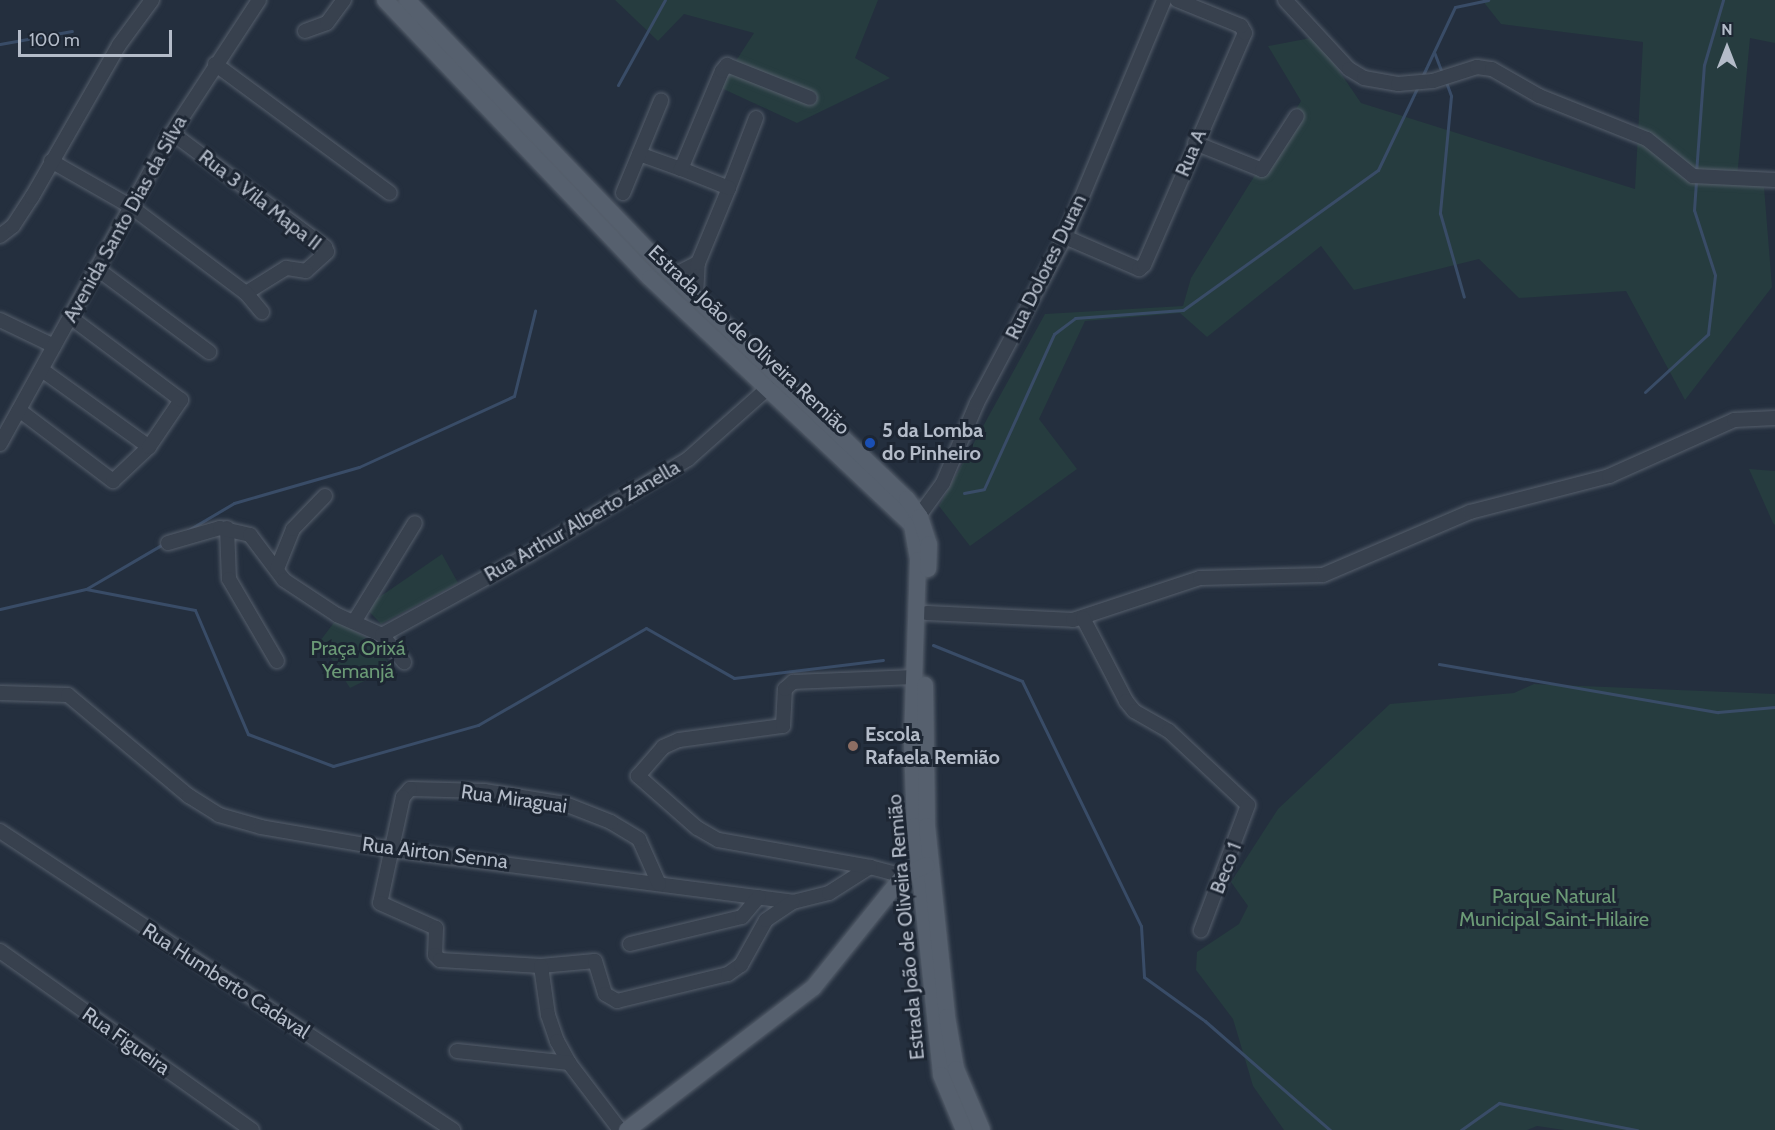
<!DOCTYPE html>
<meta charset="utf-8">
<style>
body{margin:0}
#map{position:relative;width:1775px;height:1130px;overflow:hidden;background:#242f3e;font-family:Cabin,sans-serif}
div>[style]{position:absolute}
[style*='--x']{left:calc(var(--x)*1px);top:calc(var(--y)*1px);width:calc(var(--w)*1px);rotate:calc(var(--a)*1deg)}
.green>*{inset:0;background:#263c3f}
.stream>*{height:3px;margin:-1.5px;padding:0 1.5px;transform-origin:1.5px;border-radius:1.5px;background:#394c67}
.roads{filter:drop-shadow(0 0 2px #565f6c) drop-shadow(0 0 2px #565f6c)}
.minor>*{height:14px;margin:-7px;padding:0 7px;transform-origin:7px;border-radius:7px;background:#38414e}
.major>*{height:16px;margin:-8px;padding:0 8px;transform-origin:8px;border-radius:8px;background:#56606e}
.dots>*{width:16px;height:16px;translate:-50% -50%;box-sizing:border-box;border:3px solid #1d2633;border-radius:50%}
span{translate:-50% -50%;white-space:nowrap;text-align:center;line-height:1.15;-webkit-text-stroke:6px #1d2633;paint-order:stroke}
.street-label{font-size:20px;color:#b4bcc9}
.poi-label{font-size:20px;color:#b4bcc9;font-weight:700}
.left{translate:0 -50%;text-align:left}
.park-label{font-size:20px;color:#6b9a76}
.north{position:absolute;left:1697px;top:18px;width:60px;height:60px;-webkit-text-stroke:4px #1d2633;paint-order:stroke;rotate:0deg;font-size:16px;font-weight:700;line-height:24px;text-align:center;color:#b4bcc9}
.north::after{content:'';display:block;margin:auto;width:21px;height:27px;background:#b4bcc9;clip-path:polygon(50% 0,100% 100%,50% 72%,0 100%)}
.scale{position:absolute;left:18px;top:30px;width:154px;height:27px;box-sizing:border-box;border:3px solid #b4bcc9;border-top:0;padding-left:8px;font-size:18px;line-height:21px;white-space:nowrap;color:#b4bcc9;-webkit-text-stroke:4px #1d2633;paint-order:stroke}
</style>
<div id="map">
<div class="green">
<div style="clip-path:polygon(615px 0,878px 0,855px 58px,890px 78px,797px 123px,719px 87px,754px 33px,684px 14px,658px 41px)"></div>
<div style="clip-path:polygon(1482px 0,1775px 0,1775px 43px,1750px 38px,1737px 178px,1764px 187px,1772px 287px,1685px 400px,1626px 291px,1519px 298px,1479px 259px,1354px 290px,1321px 246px,1207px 337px,1180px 313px,1085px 321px,1039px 419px,1077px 469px,970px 546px,939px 506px,1045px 314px,1183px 306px,1191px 278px,1301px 101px,1268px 46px,1316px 37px,1361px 103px,1635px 189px,1643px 42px,1501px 24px)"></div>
<div style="clip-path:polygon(1749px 469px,1775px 471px,1775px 525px,1773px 523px)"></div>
<div style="clip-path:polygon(442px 554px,458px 583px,381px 624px,365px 607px)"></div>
<div style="clip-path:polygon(336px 620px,370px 640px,393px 667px,350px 688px,320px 641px)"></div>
<div style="clip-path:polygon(1534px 684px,1775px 694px,1775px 1130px,1564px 1130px,1537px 1126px,1527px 1130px,1284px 1130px,1253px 1086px,1233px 1019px,1196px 970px,1197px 952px,1239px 924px,1248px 906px,1231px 882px,1278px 809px,1390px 704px,1514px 693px)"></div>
</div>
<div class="stream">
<div style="--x:0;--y:44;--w:73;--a:-10.2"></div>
<div style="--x:1434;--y:52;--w:22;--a:69"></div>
<div style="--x:1422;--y:77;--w:77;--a:-64.8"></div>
<div style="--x:1455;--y:7;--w:34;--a:-12"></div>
<div style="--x:1446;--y:82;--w:15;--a:70"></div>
<div style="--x:1451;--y:96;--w:118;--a:95.4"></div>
<div style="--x:1440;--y:213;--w:87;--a:74.1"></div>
<div style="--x:618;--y:85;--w:97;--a:-61.1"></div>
<div style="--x:1696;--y:173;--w:108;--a:-85.8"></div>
<div style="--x:1704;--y:65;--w:68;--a:-73.7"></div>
<div style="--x:1645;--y:392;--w:86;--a:-42.6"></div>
<div style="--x:1708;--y:334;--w:59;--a:-83.2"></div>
<div style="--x:1715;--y:275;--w:68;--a:-107.9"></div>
<div style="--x:1694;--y:210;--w:30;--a:-86"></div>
<div style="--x:964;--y:493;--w:20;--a:-11"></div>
<div style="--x:984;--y:489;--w:170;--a:-65.7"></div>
<div style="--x:1054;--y:334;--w:26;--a:-37"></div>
<div style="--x:1075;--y:318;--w:108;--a:-4.2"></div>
<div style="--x:1183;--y:310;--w:240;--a:-35.7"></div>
<div style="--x:1378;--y:170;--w:93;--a:-64.5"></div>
<div style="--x:185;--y:532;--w:57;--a:-30.6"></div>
<div style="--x:234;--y:503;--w:130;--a:-16.1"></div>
<div style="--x:359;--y:467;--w:170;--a:-24.6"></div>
<div style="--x:514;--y:396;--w:88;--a:-76.1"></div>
<div style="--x:86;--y:589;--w:111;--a:10.9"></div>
<div style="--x:195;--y:610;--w:135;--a:66.9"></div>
<div style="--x:248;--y:734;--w:91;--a:20.6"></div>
<div style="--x:333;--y:766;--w:151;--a:-15.8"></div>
<div style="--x:478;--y:725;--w:194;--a:-30"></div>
<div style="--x:646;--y:628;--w:101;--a:29.6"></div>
<div style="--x:734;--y:678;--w:150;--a:-6.9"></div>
<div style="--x:0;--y:609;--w:88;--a:-13.1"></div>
<div style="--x:86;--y:589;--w:89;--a:-30.3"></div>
<div style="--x:933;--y:645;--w:96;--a:22"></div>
<div style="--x:1022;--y:681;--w:272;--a:64.1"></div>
<div style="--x:1141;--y:926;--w:51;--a:86.6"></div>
<div style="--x:1144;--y:977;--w:75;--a:35.8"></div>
<div style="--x:1205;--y:1021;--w:166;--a:41.1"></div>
<div style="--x:1439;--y:664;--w:283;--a:9.8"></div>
<div style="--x:1718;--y:712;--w:57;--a:-5"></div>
<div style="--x:1461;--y:1130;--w:47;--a:-35.4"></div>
<div style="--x:1499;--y:1103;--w:141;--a:11.1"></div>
</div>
<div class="roads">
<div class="minor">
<div style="--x:1285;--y:0;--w:94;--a:47.2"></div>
<div style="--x:1349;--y:69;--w:17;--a:31"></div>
<div style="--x:1364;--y:78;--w:35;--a:10"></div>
<div style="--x:1398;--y:84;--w:35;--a:-5"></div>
<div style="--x:1433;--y:81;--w:46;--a:-17.7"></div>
<div style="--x:1477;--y:67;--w:15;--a:8"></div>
<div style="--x:1492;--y:69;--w:54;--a:29.9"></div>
<div style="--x:1539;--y:96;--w:116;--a:21.7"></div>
<div style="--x:1647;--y:139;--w:59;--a:38.8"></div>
<div style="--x:1693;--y:176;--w:82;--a:2.8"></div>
<div style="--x:305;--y:31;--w:23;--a:-20"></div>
<div style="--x:327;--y:23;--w:29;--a:-54"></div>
<div style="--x:215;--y:64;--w:217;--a:36.4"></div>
<div style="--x:172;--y:133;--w:191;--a:36.7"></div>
<div style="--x:325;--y:247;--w:5;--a:68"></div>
<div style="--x:327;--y:252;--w:28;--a:138"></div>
<div style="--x:306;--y:271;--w:20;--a:-171"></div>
<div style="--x:286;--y:268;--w:47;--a:148"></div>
<div style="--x:1195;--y:143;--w:72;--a:21.9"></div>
<div style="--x:1262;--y:170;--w:64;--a:-57.1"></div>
<div style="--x:639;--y:154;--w:45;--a:19.7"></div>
<div style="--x:51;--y:161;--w:91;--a:29.7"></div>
<div style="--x:130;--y:206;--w:145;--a:36.9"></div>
<div style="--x:246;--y:293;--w:25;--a:50"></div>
<div style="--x:729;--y:188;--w:75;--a:-68.9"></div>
<div style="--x:623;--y:193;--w:100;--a:-67.6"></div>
<div style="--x:0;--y:236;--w:16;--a:-38"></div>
<div style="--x:13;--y:226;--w:35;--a:-57"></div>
<div style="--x:32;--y:197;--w:175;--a:-60.2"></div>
<div style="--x:119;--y:45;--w:56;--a:-53.7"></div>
<div style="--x:1065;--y:237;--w:81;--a:23.4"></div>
<div style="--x:1139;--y:269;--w:6;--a:-39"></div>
<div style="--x:1144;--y:265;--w:253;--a:-66.5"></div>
<div style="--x:1245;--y:33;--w:8;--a:-120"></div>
<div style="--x:1241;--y:26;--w:69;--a:-157.9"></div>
<div style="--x:96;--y:268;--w:141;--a:36.6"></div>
<div style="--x:674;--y:275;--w:27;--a:-27"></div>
<div style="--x:696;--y:296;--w:33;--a:-87"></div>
<div style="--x:698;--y:263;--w:81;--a:-67.5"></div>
<div style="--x:729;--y:188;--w:52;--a:-158.4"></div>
<div style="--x:681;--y:169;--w:106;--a:-67.3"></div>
<div style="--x:722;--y:71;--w:8;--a:-50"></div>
<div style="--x:727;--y:65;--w:89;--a:21.7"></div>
<div style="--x:0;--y:320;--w:60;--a:25.7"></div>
<div style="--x:42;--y:370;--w:132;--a:35.7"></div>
<div style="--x:19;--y:410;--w:118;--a:37.1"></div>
<div style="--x:113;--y:481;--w:50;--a:-43.4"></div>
<div style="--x:149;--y:447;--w:57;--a:-55.8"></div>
<div style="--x:181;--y:400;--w:139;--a:-143.2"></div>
<div style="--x:0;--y:444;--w:355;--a:-61.1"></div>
<div style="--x:172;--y:133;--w:159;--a:-56.8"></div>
<div style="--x:913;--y:524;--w:51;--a:-53.8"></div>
<div style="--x:943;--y:483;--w:87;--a:-67"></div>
<div style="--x:977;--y:403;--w:188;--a:-62.1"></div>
<div style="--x:1065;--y:237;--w:257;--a:-67.3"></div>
<div style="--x:227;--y:528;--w:51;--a:87.8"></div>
<div style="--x:229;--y:579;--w:95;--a:59.7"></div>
<div style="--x:168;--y:543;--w:54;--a:-16.1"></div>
<div style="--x:220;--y:528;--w:31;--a:13"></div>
<div style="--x:250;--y:535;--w:56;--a:52.9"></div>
<div style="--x:284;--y:580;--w:64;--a:33.4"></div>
<div style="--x:337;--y:615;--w:49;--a:24"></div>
<div style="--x:382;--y:635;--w:35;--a:51"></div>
<div style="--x:277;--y:569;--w:43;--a:-68.2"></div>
<div style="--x:293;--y:529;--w:46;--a:-45.9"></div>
<div style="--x:927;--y:613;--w:146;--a:2.7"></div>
<div style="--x:1073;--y:620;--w:134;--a:-18.3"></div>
<div style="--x:1200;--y:578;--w:123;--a:-1.4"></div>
<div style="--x:1323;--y:575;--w:160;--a:-23.2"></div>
<div style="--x:1470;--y:512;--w:144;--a:-14.5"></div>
<div style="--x:1609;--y:476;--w:137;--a:-24.1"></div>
<div style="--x:1734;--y:420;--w:41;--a:-2.8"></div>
<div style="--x:1083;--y:618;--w:93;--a:62.6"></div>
<div style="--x:1126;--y:701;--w:13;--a:51"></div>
<div style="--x:1134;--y:711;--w:40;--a:29.7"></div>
<div style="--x:1169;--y:731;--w:108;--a:43.1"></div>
<div style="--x:1248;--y:805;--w:134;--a:110.6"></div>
<div style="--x:354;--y:622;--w:116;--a:-58.4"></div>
<div style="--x:382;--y:635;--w:170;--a:-28.8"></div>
<div style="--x:531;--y:553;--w:183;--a:-30.9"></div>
<div style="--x:688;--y:459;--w:107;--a:-41.6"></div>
<div style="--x:0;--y:693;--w:68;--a:1.7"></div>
<div style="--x:68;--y:695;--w:158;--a:39.9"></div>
<div style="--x:189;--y:796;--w:36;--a:32"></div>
<div style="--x:219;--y:815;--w:44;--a:15.9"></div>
<div style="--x:261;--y:827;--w:135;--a:9.8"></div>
<div style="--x:394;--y:850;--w:402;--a:7.4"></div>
<div style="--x:793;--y:902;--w:37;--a:-14"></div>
<div style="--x:829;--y:893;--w:49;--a:-32.4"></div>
<div style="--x:870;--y:867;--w:34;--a:15"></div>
<div style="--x:0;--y:831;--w:543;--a:33.43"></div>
<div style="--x:870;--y:867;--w:154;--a:-169.9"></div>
<div style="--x:718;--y:840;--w:24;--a:-150"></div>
<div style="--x:697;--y:828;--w:79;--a:-138.6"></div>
<div style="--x:638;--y:776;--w:38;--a:-49"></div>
<div style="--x:663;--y:747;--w:17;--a:-24"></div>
<div style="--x:679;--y:740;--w:105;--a:-7.7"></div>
<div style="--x:783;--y:726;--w:37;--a:-87"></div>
<div style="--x:785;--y:689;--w:11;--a:-41"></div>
<div style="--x:793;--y:682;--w:121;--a:-2.4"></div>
<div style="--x:659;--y:884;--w:49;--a:-114"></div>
<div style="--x:639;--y:839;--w:33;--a:-149"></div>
<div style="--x:611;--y:822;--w:49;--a:-158.6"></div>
<div style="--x:565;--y:804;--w:82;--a:-170.9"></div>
<div style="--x:484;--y:791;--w:74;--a:-178.5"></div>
<div style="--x:410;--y:789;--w:11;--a:131"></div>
<div style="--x:403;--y:797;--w:108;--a:102.2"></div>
<div style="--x:380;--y:903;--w:61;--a:24.1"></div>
<div style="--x:436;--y:928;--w:27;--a:92"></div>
<div style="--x:435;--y:955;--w:7;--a:45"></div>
<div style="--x:440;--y:960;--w:101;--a:3.4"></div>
<div style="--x:541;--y:966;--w:54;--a:-5.3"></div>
<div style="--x:595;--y:961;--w:34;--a:73"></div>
<div style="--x:605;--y:994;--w:14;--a:30"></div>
<div style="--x:617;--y:1001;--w:114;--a:-13.7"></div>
<div style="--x:728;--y:974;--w:16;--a:-35"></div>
<div style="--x:741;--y:965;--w:51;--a:-60.9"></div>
<div style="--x:766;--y:920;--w:32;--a:-34"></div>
<div style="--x:630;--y:944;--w:115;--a:-13.6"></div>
<div style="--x:742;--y:917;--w:26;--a:-50"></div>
<div style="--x:0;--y:951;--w:309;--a:35.4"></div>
<div style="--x:541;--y:966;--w:49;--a:81.9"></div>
<div style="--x:548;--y:1015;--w:28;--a:71"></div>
<div style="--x:557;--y:1041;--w:25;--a:61"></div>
<div style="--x:569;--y:1063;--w:84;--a:52.7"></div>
<div style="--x:457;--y:1051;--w:113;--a:6.1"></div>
</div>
<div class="major">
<div style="--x:385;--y:0;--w:384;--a:46.4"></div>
<div style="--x:650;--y:278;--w:360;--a:43.3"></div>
<div style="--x:912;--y:525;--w:36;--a:80"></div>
<div style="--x:918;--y:560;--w:185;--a:91.9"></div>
<div style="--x:912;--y:745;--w:81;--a:87.9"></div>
<div style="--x:915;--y:826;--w:250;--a:84"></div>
<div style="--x:941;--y:1075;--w:60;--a:67.3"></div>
<div style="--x:407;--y:0;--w:368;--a:46.1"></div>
<div style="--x:662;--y:265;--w:339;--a:43.7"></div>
<div style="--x:907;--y:499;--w:22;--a:54"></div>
<div style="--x:920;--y:517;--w:28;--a:72"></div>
<div style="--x:929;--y:544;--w:25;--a:92"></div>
<div style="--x:925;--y:685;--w:141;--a:89.2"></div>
<div style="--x:927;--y:826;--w:192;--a:84"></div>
<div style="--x:947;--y:1017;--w:53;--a:80.2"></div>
<div style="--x:956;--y:1069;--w:66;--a:66.9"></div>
<div style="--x:627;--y:1130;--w:234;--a:-37.4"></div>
<div style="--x:813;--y:988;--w:144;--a:-51.2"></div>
<div style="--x:903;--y:876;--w:26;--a:-25"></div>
</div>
</div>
<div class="dots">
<div style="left:870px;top:443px;background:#1a4fb4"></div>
<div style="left:853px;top:746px;background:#8d6e63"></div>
</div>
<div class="street-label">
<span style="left:1191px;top:153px;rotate:-67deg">Rua A</span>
<span style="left:260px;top:200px;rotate:38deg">Rua 3 Vila Mapa II</span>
<span style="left:125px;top:219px;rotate:-61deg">Avenida Santo Dias da Silva</span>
<span style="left:1046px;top:267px;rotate:-64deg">Rua Dolores Duran</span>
<span style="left:749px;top:340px;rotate:43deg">Estrada João de Oliveira Remião</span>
<span style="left:582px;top:521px;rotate:-30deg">Rua Arthur Alberto Zanella</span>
<span style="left:514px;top:799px;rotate:8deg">Rua Miraguai</span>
<span style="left:435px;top:853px;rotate:7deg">Rua Airton Senna</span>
<span style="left:1226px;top:868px;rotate:-69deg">Beco 1</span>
<span style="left:906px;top:927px;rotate:-95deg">Estrada João de Oliveira Remião</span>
<span style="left:226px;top:981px;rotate:33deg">Rua Humberto Cadaval</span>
<span style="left:126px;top:1041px;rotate:35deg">Rua Figueira</span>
</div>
<div class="poi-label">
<span class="left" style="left:882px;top:442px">5 da Lomba<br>do Pinheiro</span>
<span class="left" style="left:865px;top:746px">Escola<br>Rafaela Remião</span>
</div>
<div class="park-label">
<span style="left:358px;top:660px">Praça Orixá<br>Yemanjá</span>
<span style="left:1554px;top:908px">Parque Natural<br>Municipal Saint-Hilaire</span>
</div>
<div class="north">N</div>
<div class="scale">100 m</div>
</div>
